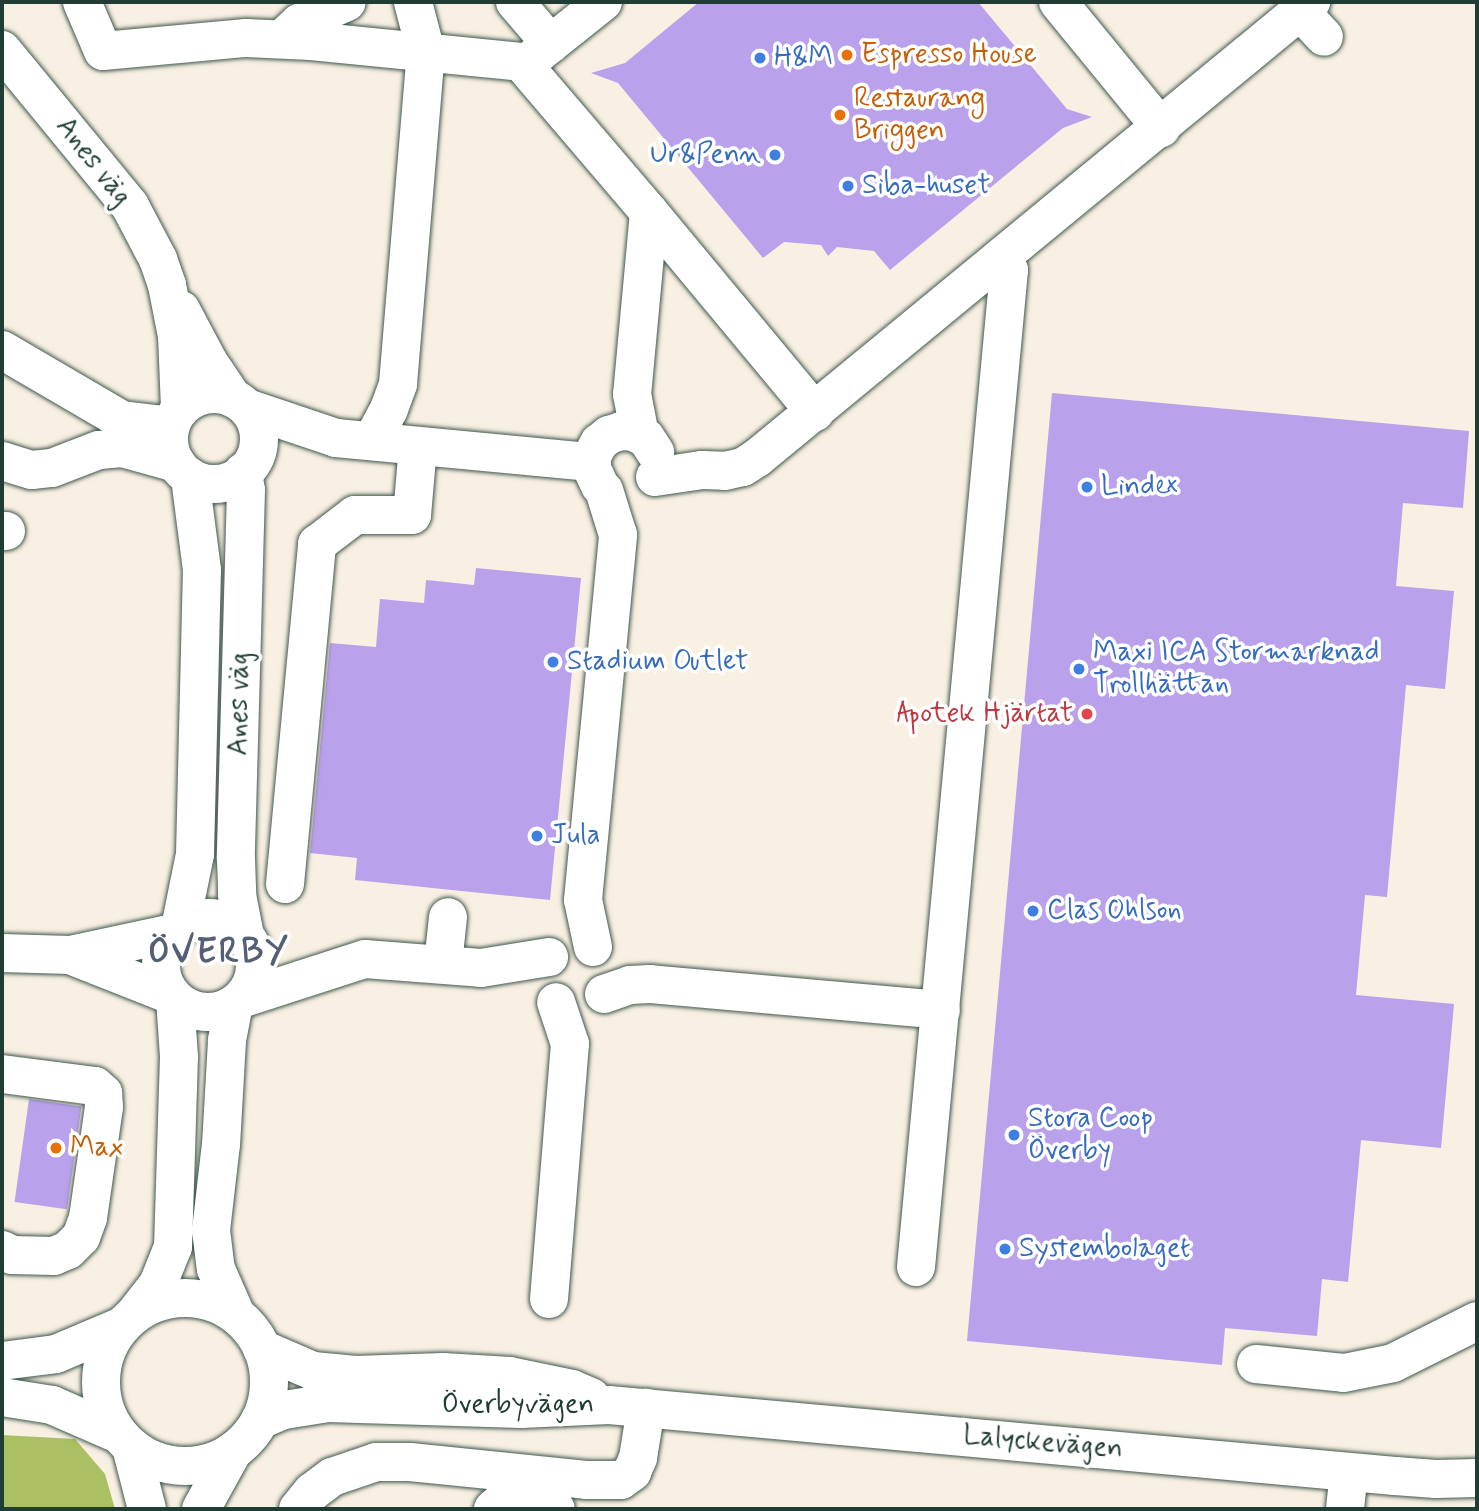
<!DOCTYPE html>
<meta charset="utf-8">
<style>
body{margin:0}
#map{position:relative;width:1479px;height:1511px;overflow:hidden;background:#f8f0e2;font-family:Mynerve,sans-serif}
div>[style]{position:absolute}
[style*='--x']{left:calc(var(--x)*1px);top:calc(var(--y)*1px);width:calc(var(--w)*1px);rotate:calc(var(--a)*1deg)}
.green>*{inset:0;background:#abbf63}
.building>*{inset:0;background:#b9a2eb;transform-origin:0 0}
.roads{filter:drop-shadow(0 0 2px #40584e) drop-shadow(0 0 2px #40584e)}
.minor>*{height:38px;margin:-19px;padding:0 19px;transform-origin:19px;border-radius:19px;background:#fff}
.minor>.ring{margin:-19px;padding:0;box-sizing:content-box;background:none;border:38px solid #fff;border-radius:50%}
.major>*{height:38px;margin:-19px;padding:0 19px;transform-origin:19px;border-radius:19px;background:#fff}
.major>.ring{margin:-19px;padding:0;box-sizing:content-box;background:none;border:38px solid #fff;border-radius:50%}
.dots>*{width:19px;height:19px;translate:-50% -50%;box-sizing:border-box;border:4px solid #fff;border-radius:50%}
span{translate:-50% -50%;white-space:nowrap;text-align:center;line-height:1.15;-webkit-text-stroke:7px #fff;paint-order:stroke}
.food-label{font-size:28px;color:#c56008}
.left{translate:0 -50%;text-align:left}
.shop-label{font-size:28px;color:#366cbe}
.right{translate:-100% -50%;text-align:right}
.street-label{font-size:28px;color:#1f3d34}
.health-label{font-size:28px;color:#be3a42}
.district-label{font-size:35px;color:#556074;font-weight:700;letter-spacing:2px}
.frame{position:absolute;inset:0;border:4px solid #1f3d34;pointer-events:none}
</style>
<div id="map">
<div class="green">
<div style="clip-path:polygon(2px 1435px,75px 1439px,105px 1474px,115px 1509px,2px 1509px)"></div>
</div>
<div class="building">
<div style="clip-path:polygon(699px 2px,978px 2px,1067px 109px,1092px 117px,1063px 128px,890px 270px,874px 251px,837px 247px,828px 256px,821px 245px,784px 242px,763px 258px,618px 83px,591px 73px,625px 63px)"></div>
<div style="clip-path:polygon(1052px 393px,1469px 431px,1463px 508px,1403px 503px,1396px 586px,1454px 591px,1445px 689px,1406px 685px,1387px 897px,1365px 895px,1356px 995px,1454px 1004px,1441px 1148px,1361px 1140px,1348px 1282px,1322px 1279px,1317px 1336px,1225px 1328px,1222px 1365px,967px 1341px)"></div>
<div style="clip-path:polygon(476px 568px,581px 578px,550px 900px,355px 880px,357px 858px,310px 853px,330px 643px,376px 647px,380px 599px,424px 603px,426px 580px,474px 585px)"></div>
<div style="left:29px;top:1099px;width:53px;height:104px;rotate:8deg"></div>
</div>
<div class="roads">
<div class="minor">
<div style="--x:82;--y:2;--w:53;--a:66.8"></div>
<div style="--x:103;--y:51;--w:144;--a:-5.2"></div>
<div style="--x:246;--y:38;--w:65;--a:2.6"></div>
<div style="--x:311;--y:41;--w:211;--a:5.7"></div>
<div style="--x:521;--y:62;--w:197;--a:49.5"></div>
<div style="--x:649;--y:212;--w:183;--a:95.3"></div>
<div style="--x:632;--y:394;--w:42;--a:79"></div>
<div style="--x:515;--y:2;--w:55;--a:49.4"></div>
<div style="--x:1058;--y:2;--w:163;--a:50.7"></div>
<div style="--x:1300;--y:11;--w:35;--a:47"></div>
<div style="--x:282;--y:39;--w:23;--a:-43"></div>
<div style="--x:299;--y:23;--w:52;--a:-23.6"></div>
<div style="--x:2;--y:50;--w:202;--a:50.6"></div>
<div style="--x:130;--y:206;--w:60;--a:62.2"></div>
<div style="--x:158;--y:259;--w:28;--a:71"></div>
<div style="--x:167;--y:285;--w:52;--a:78.9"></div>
<div style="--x:177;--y:336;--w:73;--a:87.6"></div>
<div style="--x:524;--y:65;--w:101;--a:-38.6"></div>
<div style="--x:649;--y:212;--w:260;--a:50.3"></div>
<div style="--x:181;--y:310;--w:58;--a:62.1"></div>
<div style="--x:208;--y:361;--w:45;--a:56"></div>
<div style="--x:2;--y:350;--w:139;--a:30.3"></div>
<div style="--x:122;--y:420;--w:49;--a:7"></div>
<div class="ring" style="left:169px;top:394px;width:52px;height:52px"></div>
<div style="--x:247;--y:408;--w:94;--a:18.6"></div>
<div style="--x:336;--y:438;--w:256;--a:5.4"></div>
<div style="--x:372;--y:441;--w:36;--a:-62"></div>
<div style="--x:389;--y:409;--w:27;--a:-70"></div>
<div style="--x:398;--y:384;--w:333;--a:-85.2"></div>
<div style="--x:426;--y:52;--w:52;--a:-104.6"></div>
<div style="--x:2;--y:461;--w:31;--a:17"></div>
<div style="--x:32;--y:470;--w:20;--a:-6"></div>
<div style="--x:52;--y:468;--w:50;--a:-21"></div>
<div style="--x:99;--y:450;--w:23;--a:-5"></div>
<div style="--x:122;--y:448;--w:56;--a:15.5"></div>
<div style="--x:243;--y:472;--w:18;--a:81"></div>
<div style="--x:246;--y:490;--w:369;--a:91.6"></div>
<div style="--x:236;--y:859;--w:36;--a:88"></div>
<div style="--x:237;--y:895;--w:42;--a:79"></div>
<div style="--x:655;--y:477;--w:48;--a:-8.5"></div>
<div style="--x:702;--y:470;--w:23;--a:2"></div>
<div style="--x:725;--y:471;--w:18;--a:-13"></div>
<div style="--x:743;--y:467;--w:17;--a:-33"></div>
<div style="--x:757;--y:458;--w:718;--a:-39.46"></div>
<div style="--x:600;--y:486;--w:19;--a:-115"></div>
<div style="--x:592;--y:469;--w:13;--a:-90"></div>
<div style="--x:592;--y:456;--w:15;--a:-62"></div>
<div style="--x:599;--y:443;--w:13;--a:-39"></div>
<div style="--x:609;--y:435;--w:13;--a:-18"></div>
<div style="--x:621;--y:431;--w:13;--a:4"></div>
<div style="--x:634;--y:432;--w:13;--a:27"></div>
<div style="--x:646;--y:438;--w:17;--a:57"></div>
<div style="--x:2;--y:531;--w:4;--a:0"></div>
<div style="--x:285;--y:884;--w:342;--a:-84.6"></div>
<div style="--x:317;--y:544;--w:48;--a:-37.3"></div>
<div style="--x:355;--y:515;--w:57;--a:0"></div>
<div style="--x:412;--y:515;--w:69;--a:-85"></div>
<div class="ring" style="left:161px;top:918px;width:56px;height:56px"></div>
<div style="--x:180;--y:928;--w:76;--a:-78.5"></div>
<div style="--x:195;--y:854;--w:284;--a:-88.6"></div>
<div style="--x:202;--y:570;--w:94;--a:-97.4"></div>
<div style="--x:593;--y:947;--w:48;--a:-102"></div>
<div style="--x:583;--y:900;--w:367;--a:-84.5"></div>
<div style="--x:618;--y:535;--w:47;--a:-107.3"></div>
<div style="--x:2;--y:953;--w:68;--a:1.7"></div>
<div style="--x:70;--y:955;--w:105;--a:-12.1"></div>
<div style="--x:70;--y:955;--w:109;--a:21.6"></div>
<div style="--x:443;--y:964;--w:47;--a:-83.9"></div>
<div style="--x:604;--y:994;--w:28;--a:-19"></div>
<div style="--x:630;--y:985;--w:20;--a:-3"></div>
<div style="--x:650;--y:984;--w:292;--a:5.1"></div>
<div style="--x:241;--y:999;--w:130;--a:-17.9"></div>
<div style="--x:365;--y:959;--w:116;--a:4.4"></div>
<div style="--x:481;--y:968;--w:69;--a:-9.2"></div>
<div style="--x:234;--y:1004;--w:38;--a:101"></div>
<div style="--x:227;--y:1041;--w:103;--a:93.3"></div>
<div style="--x:221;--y:1144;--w:87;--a:96.6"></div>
<div style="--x:211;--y:1230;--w:39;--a:83"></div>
<div style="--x:216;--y:1269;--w:50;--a:66.5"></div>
<div style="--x:2;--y:1074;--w:94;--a:7.4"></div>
<div style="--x:95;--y:1086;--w:11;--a:41"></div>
<div style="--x:103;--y:1093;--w:14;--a:86"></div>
<div style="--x:104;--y:1107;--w:112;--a:98.2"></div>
<div style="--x:88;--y:1218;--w:20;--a:110"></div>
<div style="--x:81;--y:1237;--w:18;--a:135"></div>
<div style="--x:68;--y:1250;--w:15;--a:157"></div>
<div style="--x:54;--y:1256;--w:42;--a:-178.6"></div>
<div style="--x:12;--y:1255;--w:11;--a:-153"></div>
<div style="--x:916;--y:1267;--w:1001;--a:-84.67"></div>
<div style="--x:1009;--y:270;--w:14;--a:-126"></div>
<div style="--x:549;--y:1299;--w:256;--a:-85.3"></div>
<div style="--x:570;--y:1044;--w:44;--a:-108.4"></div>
<div style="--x:134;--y:1315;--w:39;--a:-52"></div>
<div style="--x:158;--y:1284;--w:40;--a:-68"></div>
<div style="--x:173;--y:1247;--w:190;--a:-88.2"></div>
<div style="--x:179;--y:1057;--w:58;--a:-93.9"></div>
<div style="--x:1256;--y:1364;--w:88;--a:5.8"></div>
<div style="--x:1344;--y:1373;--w:50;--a:-11.5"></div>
<div style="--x:1393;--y:1363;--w:94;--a:-26.6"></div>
<div style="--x:298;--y:1509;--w:22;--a:-51"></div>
<div style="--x:312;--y:1492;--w:25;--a:-37"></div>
<div style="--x:332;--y:1477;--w:46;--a:-18.8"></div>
<div style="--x:376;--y:1462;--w:34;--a:0"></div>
<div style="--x:410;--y:1462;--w:177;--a:5.8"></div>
<div style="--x:586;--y:1480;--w:35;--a:0"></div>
<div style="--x:621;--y:1480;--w:14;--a:-36"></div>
<div style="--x:632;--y:1472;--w:15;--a:-67"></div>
<div style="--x:638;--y:1458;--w:51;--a:-80.9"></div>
<div style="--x:493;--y:1509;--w:8;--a:-40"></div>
<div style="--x:499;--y:1504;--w:57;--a:5"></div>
<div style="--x:1345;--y:1509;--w:37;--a:-84"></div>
</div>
<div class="major">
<div class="ring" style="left:101px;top:1298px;width:130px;height:130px"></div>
<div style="--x:262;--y:1349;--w:56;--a:23.3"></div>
<div style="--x:313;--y:1371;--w:43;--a:5.3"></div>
<div style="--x:356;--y:1375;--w:87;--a:-2"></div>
<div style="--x:443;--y:1372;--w:67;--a:3.4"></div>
<div style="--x:510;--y:1376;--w:63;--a:11.8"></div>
<div style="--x:572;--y:1389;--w:21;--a:23"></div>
<div style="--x:2;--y:1361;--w:54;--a:-7.4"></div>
<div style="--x:56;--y:1354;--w:72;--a:-23"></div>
<div style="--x:2;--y:1397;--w:51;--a:9.1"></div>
<div style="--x:52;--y:1405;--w:72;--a:23.7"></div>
<div style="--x:260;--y:1420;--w:26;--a:-23"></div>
<div style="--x:284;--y:1410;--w:45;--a:-9"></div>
<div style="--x:328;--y:1403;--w:193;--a:1.8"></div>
<div style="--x:521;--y:1409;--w:88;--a:-2.6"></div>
<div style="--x:609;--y:1405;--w:789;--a:5.16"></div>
<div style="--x:1395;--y:1476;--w:41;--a:4.2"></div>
<div style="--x:1436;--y:1479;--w:41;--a:-1.4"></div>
<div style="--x:131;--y:1447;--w:64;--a:75.5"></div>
<div style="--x:201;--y:1509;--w:66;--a:-61.1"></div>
</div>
</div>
<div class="dots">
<div style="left:847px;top:55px;background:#e8710a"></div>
<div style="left:760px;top:58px;background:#3f7fe0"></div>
<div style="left:840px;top:115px;background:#e8710a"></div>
<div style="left:775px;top:155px;background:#3f7fe0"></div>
<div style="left:848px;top:186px;background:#3f7fe0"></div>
<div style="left:1087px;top:487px;background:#3f7fe0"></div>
<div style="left:553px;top:662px;background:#3f7fe0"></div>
<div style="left:1079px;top:669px;background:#3f7fe0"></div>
<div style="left:1087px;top:714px;background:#e0444e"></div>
<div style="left:537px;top:836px;background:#3f7fe0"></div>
<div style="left:1033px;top:911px;background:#3f7fe0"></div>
<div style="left:1014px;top:1135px;background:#3f7fe0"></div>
<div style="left:56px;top:1148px;background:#e8710a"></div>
<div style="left:1005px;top:1249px;background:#3f7fe0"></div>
</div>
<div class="food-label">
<span class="left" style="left:861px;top:55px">Espresso House</span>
<span class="left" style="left:854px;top:115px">Restaurang<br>Briggen</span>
<span class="left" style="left:70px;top:1148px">Max</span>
</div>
<div class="shop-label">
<span class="left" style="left:774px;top:58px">H&amp;M</span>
<span class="right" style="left:761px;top:155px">Ur&amp;Penn</span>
<span class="left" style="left:862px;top:186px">Siba-huset</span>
<span class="left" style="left:1101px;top:487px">Lindex</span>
<span class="left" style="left:1093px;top:669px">Maxi ICA Stormarknad<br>Trollhättan</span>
<span class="left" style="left:567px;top:662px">Stadium Outlet</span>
<span class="left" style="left:551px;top:836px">Jula</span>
<span class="left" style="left:1047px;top:911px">Clas Ohlson</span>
<span class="left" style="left:1028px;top:1135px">Stora Coop<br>Överby</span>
<span class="left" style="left:1019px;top:1249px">Systembolaget</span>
</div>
<div class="street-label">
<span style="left:93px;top:162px;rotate:52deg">Anes väg</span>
<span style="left:240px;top:704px;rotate:-89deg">Anes väg</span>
<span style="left:518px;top:1405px">Överbyvägen</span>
<span style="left:1043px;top:1443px;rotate:5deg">Lalyckevägen</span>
</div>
<div class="health-label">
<span class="right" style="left:1073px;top:714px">Apotek Hjärtat</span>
</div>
<div class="district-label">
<span style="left:219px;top:952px">ÖVERBY</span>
</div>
<div class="frame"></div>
</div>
